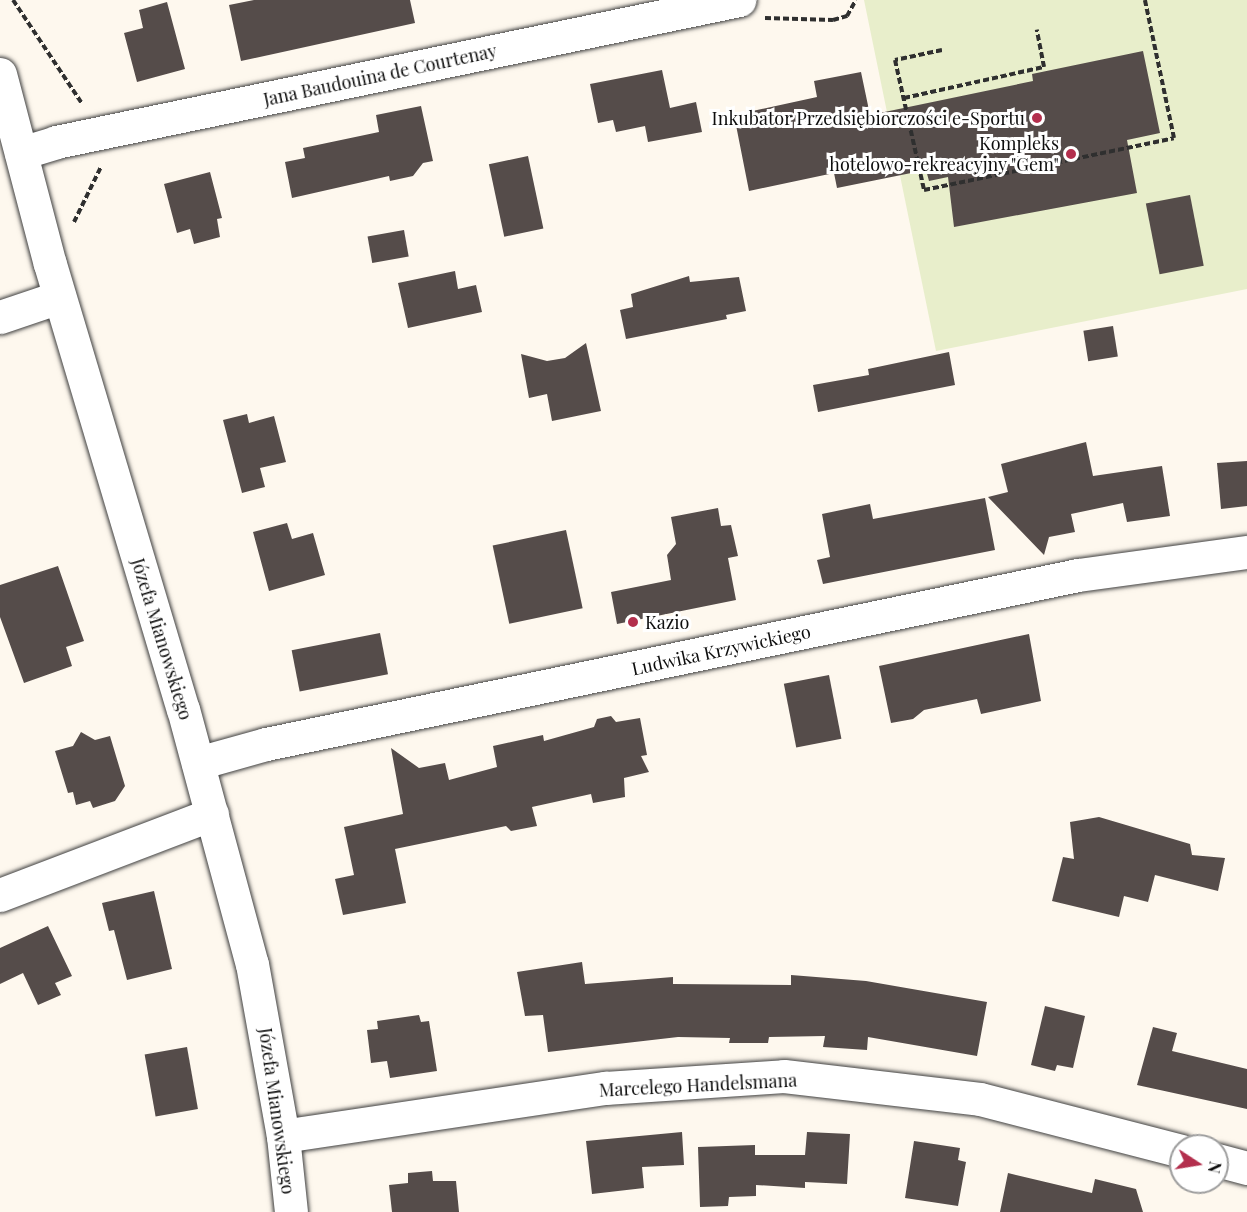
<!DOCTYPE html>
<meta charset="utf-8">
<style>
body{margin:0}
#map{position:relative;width:1247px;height:1212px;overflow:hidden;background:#fef8ee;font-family:"Playfair Display",serif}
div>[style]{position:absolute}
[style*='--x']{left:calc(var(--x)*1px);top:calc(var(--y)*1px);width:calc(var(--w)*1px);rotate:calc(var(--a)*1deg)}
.pitch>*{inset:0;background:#e8eecb}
.building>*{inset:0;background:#554c4a;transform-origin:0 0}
.path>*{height:4px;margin-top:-2px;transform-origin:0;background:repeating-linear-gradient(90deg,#2f2f2f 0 6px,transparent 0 9px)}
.roads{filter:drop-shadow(0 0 2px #404040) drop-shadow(0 0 2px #404040)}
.minor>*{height:33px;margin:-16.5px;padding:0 16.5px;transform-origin:16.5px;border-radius:16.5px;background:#fff}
.dots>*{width:16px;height:16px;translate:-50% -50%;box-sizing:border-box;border:3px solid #fff;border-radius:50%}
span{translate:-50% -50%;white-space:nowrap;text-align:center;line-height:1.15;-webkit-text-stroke:6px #fff;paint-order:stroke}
.street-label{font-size:18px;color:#0d0d0d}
.poi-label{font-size:18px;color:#0d0d0d}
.right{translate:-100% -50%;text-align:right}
.left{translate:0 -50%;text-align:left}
.north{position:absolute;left:1169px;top:1134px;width:60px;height:60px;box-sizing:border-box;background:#fff;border:2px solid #9e9e9e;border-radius:50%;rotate:102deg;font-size:16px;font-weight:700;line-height:24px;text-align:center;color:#0d0d0d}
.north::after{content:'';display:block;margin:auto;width:21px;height:27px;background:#b32f4d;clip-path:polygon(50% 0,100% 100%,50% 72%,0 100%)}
</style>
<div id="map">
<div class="pitch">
<div style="clip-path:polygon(864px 0,1247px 0,1247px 289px,936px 351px)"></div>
</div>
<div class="building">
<div style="clip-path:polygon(254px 0,410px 0,415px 23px,241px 61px,229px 5px)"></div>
<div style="clip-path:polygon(167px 2px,185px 69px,137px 82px,124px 33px,143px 28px,139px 10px)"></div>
<div style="clip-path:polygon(1143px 51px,1160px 133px,1127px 140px,1137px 193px,954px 227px,948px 177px,929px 181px,926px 170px,837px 188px,834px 173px,749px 191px,734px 115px,817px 97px,814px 81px,861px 72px,870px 115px,1033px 81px,1032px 74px)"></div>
<div style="clip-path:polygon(662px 70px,670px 108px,696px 102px,702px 132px,648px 142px,645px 126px,616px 132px,613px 120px,598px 123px,590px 84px)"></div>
<div style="clip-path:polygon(421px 106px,433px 161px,423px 163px,413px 176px,390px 181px,389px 176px,292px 198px,285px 162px,305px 158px,303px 148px,379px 132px,376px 115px)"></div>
<div style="left:528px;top:156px;width:74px;height:40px;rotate:78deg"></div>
<div style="clip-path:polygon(210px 172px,222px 218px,217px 219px,220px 237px,194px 244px,190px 229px,177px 233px,164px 184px)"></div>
<div style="left:1190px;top:195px;width:72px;height:45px;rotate:79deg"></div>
<div style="left:404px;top:230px;width:27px;height:37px;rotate:80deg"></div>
<div style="clip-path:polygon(455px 271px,458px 289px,476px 285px,482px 312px,408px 328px,398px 283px)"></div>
<div style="clip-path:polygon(689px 276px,690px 282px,739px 277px,746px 311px,726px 315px,727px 319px,626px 339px,620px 310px,633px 307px,631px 294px)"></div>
<div style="left:1113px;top:326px;width:31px;height:30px;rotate:81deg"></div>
<div style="clip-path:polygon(586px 343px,601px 411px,552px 421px,547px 394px,529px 398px,521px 354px,547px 361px,565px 358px)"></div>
<div style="clip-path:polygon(949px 352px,955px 385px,818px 412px,813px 385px,869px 375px,868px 369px)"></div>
<div style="clip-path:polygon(247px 414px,249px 423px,274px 416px,286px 462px,260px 468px,265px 487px,242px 493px,223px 420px)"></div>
<div style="clip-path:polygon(1086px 442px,1093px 476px,1162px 466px,1170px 516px,1127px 522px,1123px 503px,1071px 514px,1075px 532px,1049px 537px,1044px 555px,988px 497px,1008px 492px,1001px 464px)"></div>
<div style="clip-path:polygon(1247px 461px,1247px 506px,1221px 509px,1217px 463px)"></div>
<div style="clip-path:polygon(985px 498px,995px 550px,823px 584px,817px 560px,830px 557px,822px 514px,870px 504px,873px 519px)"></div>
<div style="clip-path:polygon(718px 508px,721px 526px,731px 525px,738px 556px,728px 558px,736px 600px,617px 624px,611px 592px,671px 580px,667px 555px,676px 544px,671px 517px)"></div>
<div style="clip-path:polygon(287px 523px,292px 539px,313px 533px,325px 575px,269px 591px,253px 532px)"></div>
<div style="left:566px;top:530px;width:80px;height:75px;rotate:78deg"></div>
<div style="clip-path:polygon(58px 566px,84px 641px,66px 647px,72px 666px,24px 683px,0 617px,0 585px)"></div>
<div style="left:380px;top:633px;width:42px;height:90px;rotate:79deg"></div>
<div style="clip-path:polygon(1029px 634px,1041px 701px,981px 714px,977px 699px,924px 710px,913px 719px,891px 723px,879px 666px)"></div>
<div style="left:829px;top:675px;width:65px;height:46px;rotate:79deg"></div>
<div style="clip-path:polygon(611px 716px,616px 722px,640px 718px,647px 755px,641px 756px,649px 772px,624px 778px,625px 797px,593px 803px,591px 794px,532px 807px,537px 826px,511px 831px,506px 826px,395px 849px,406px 903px,343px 915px,335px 879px,354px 875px,344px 827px,403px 814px,391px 748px,419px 768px,445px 763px,449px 780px,497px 767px,493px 746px,543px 735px,544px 741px,594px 727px,597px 719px)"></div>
<div style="clip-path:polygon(81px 732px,95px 740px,110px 736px,125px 786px,115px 801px,93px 808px,90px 801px,76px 805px,73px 792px,68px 793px,55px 751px,73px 746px)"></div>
<div style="clip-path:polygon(1099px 817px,1190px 844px,1192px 855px,1225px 858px,1218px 891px,1155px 875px,1148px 902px,1124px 896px,1119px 917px,1052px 901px,1063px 857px,1074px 859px,1070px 822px)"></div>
<div style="clip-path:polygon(154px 891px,172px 969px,127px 980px,114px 930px,109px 931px,102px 903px)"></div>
<div style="clip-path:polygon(48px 926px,72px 976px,55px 983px,61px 995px,38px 1005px,23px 973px,0 984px,0 948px)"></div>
<div style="clip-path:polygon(582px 962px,585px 984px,673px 977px,673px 984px,791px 985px,791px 975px,866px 981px,987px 1002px,977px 1056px,868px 1037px,867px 1050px,823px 1047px,825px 1036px,769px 1037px,768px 1043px,729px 1043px,730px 1038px,678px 1037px,548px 1052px,543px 1015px,525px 1016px,517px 972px)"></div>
<div style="clip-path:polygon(1045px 1006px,1085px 1016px,1073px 1068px,1057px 1065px,1055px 1071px,1031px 1065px)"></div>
<div style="clip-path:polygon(419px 1015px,421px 1022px,429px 1021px,437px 1071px,390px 1078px,387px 1061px,371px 1063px,367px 1030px,378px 1029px,377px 1021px)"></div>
<div style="clip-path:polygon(1153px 1027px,1177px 1033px,1172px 1051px,1247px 1069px,1247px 1109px,1137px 1085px)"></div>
<div style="left:187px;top:1047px;width:63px;height:43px;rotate:80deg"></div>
<div style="clip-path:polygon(682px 1132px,684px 1165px,642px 1167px,644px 1188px,592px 1194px,586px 1141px)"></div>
<div style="clip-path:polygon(807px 1132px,850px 1134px,847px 1184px,805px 1182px,805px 1188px,756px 1185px,756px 1196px,729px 1197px,728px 1206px,700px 1207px,698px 1147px,755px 1145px,755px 1155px,805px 1155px)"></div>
<div style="clip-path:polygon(914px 1141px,960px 1148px,958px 1160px,966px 1162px,958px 1206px,905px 1198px)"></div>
<div style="clip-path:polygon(432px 1171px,433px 1181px,456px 1181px,459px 1212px,392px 1212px,389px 1185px,408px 1183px,408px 1173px)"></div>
<div style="clip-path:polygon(1008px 1173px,1092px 1193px,1095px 1179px,1136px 1189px,1143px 1212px,1000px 1212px)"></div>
</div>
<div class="path">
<div style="--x:13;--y:0;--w:123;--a:56.3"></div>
<div style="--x:765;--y:18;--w:68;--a:1.7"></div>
<div style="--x:833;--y:20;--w:15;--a:-16"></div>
<div style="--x:847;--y:16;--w:18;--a:-61"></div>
<div style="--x:942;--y:50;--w:48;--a:168"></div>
<div style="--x:895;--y:60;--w:133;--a:77.4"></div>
<div style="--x:924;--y:190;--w:255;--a:-11.7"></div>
<div style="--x:1174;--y:138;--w:141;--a:-101.9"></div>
<div style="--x:904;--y:98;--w:143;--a:-12.5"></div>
<div style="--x:1044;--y:67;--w:38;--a:-101"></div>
<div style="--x:74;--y:222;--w:61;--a:-63.9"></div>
</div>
<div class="roads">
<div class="minor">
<div style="--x:0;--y:74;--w:196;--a:75.3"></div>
<div style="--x:50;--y:264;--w:464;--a:73.4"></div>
<div style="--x:183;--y:709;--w:264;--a:74.9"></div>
<div style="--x:252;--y:964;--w:175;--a:79.8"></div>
<div style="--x:283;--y:1136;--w:76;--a:84"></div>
<div style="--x:21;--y:153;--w:37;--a:-17"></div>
<div style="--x:56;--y:142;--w:698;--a:-11.74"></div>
<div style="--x:0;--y:317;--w:62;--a:-18.7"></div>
<div style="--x:198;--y:763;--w:71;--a:-15.6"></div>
<div style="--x:266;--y:744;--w:829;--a:-11.76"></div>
<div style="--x:1078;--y:575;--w:171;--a:-7.8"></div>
<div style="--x:0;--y:895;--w:227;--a:-20.9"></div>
<div style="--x:283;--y:1136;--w:326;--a:-8.5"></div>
<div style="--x:605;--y:1088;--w:179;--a:-3.8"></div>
<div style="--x:784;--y:1076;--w:197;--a:6.7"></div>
<div style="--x:980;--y:1099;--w:208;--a:14.5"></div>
<div style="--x:1217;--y:1160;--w:31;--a:15"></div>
</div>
</div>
<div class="dots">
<div style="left:1037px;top:118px;background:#b32f4d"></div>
<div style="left:1071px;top:154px;background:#b32f4d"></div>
<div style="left:633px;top:622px;background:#b32f4d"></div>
</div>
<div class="street-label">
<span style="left:380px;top:75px;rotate:-12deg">Jana Baudouina de Courtenay</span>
<span style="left:162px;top:639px;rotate:73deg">Józefa Mianowskiego</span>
<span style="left:721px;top:650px;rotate:-12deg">Ludwika Krzywickiego</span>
<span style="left:698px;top:1085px;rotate:-3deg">Marcelego Handelsmana</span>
<span style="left:277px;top:1111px;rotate:82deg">Józefa Mianowskiego</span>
</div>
<div class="poi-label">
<span class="right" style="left:1025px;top:118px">Inkubator Przedsiębiorczości e-Sportu</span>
<span class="right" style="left:1059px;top:154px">Kompleks<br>hotelowo-rekreacyjny "Gem"</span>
<span class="left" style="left:645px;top:622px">Kazio</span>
</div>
<div class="north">N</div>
</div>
